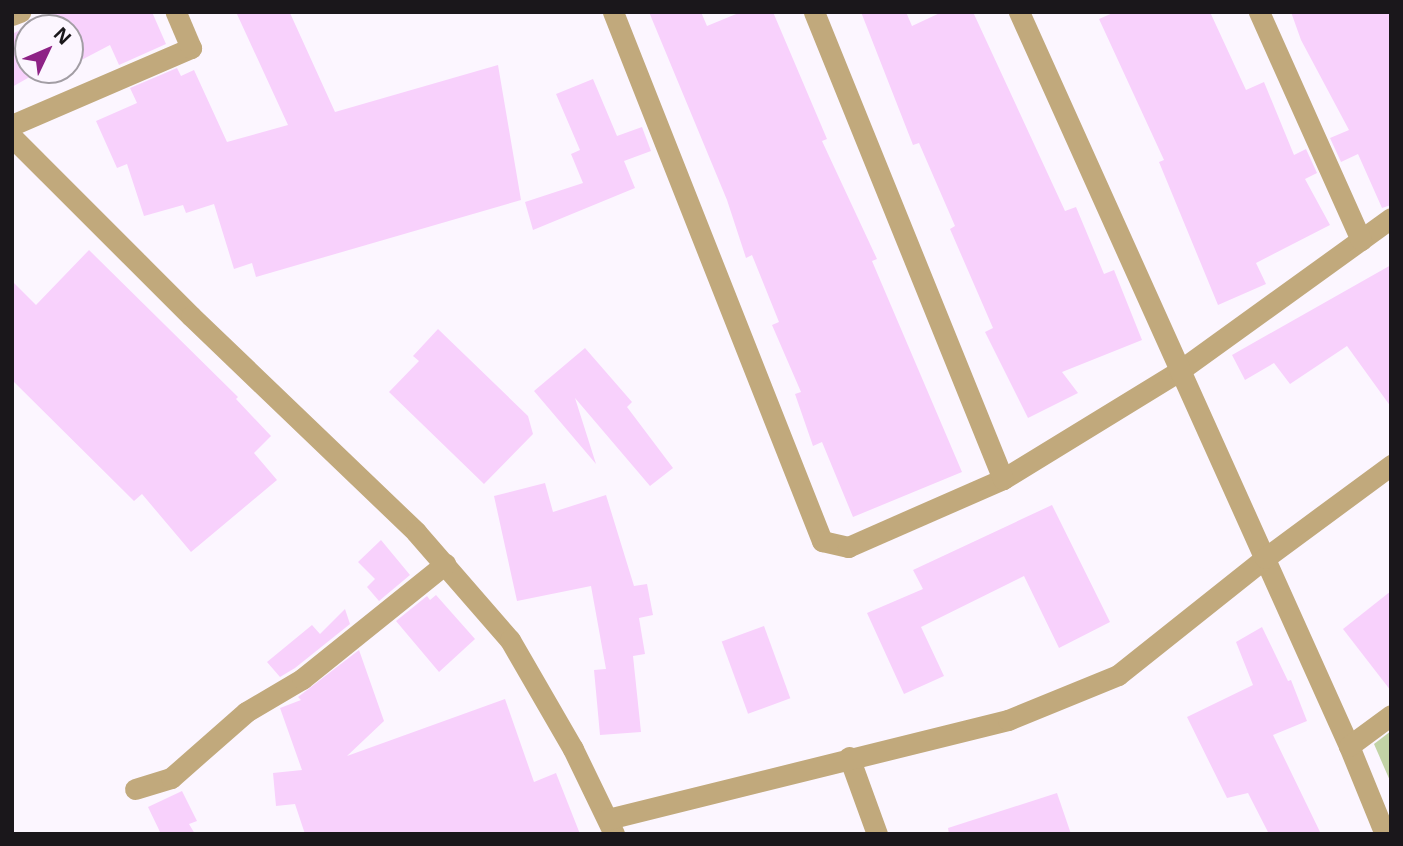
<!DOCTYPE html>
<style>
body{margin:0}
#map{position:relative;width:1403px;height:846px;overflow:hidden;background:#fcf6ff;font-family:"Noto Sans",sans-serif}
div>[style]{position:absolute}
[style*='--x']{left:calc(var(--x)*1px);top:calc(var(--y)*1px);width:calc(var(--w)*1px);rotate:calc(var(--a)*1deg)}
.green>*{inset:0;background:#c2d3a6}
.building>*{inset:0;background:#f8d1fc;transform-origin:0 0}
.minor>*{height:21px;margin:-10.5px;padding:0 10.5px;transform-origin:10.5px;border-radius:10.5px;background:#c1a97c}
span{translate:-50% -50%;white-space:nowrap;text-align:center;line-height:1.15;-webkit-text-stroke:7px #fcf6ff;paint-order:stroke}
.frame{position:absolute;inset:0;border:14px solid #1a171b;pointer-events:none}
.north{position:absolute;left:14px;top:14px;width:70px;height:70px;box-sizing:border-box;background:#fcf6ff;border:2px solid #a29da4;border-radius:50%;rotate:46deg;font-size:19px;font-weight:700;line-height:28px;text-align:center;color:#1a171b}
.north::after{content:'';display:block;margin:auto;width:24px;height:32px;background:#8e2286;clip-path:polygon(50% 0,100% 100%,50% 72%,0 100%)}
</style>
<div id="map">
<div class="green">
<div style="clip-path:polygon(1391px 731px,1391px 783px,1374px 744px)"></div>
</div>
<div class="building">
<div style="clip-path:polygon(57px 12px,152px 12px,166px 44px,119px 65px,110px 45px,70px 66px,70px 28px,28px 28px,28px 70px,42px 70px,12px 87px,12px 34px)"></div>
<div style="clip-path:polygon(236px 12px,290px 13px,335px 112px,498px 65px,521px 200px,256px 277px,252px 263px,234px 269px,214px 204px,186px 213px,183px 205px,144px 216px,127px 164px,117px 168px,96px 121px,137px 103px,130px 88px,177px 68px,181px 76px,194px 70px,227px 142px,288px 125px)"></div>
<div style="clip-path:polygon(649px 12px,701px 12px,707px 26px,741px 12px,773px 12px,827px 139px,822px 141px,877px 259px,872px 261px,962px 472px,853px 517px,822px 442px,813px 446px,795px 394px,801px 392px,772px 325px,779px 322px,752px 255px,746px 258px,727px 200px)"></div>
<div style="clip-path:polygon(861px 12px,906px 12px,912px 26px,942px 12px,973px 12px,1065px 211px,1076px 207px,1104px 274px,1114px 270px,1142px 340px,1062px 372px,1078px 393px,1028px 418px,985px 332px,993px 328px,950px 229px,955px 226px,919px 143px,913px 145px)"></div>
<div style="clip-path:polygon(1115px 12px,1210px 12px,1246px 90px,1264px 82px,1294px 155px,1306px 149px,1317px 173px,1305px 179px,1330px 225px,1256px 263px,1266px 284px,1218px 305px,1159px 162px,1164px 160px,1099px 19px)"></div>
<div style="clip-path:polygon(1291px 12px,1391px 12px,1391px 205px,1382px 208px,1358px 154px,1341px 162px,1330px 138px,1349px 130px,1301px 40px)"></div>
<div style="clip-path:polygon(593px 79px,617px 136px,642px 127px,651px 151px,624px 161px,635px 188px,533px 230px,525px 202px,583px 183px,571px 154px,580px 150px,556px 94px)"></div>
<div style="clip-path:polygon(89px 250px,238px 397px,236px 399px,271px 436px,254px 453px,277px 480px,191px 552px,142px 494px,134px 501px,12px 380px,12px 281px,36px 305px)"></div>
<div style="clip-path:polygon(1391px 265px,1391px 407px,1347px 346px,1290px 384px,1274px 363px,1245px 380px,1232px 355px)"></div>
<div style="clip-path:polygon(438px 329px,528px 416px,533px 434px,484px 484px,389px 392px,419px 361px,413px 356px)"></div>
<div style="clip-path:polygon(585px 348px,632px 402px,627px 407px,673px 468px,650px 486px,575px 398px,596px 464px,534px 391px)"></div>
<div style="clip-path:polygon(545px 483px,553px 512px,606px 495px,634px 586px,647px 584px,653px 615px,639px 618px,645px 654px,633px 656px,641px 732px,600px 735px,594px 670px,606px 669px,591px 586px,517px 601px,494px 496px)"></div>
<div style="clip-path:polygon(1052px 505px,1110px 622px,1059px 648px,1024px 576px,921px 627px,944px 676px,904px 694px,867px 613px,923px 589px,913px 570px)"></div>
<div style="clip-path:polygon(381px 540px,410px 575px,379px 601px,367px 587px,375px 579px,358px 562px)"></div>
<div style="clip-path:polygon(1391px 591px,1391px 691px,1343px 629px)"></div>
<div style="clip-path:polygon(436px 595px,475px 639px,439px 672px,396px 621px,427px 596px,430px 600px)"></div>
<div style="clip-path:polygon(345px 609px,350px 624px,295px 668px,280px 677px,267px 662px,312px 625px,320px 634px)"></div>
<div style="left:764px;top:626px;width:77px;height:45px;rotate:70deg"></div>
<div style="clip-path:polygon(1262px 627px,1288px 681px,1291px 680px,1307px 721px,1273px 735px,1321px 834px,1269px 834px,1248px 793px,1227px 798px,1187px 717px,1253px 685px,1236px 642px)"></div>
<div style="clip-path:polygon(359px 650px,384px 721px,347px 756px,505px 699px,534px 782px,556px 773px,580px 834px,305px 834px,295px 804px,276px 806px,273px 773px,302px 770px,280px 708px,301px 700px,298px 697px)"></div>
<div style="clip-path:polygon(182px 791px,197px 821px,189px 824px,195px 834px,161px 834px,148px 807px)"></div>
<div style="clip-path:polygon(1057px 793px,1071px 834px,949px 834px,948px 828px)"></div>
</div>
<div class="minor">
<div style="--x:613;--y:12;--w:569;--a:68.44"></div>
<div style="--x:822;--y:541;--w:27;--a:13"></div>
<div style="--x:848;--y:547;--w:169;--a:-23.7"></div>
<div style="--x:1003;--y:479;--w:206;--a:-31.5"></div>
<div style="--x:1179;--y:371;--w:261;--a:-35.8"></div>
<div style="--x:814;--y:12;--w:504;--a:67.97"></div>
<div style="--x:1019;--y:12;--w:805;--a:65.79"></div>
<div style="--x:1349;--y:746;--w:95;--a:67.8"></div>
<div style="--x:1259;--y:12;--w:250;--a:65.9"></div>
<div style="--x:12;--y:15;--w:9;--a:-21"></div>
<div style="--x:12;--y:125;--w:195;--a:-23.3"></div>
<div style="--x:191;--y:48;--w:39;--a:-113"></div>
<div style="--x:12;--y:137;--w:253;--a:45"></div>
<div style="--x:191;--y:316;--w:312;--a:43.8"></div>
<div style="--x:416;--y:532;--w:143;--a:49"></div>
<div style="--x:510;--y:640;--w:126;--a:60"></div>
<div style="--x:573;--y:749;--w:94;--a:64.2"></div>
<div style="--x:1349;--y:746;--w:52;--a:-36.4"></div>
<div style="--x:849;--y:757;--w:82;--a:70"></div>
<div style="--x:135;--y:789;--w:38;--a:-17"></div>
<div style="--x:171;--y:778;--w:100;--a:-41.3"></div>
<div style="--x:246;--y:712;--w:65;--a:-30.5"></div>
<div style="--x:302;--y:679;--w:184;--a:-38.8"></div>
<div style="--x:608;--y:819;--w:412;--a:-13.9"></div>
<div style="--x:1008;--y:720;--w:119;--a:-22.2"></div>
<div style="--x:1118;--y:675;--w:188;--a:-38.5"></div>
<div style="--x:1265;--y:558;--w:157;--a:-36.4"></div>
</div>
<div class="frame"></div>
<div class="north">N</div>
</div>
